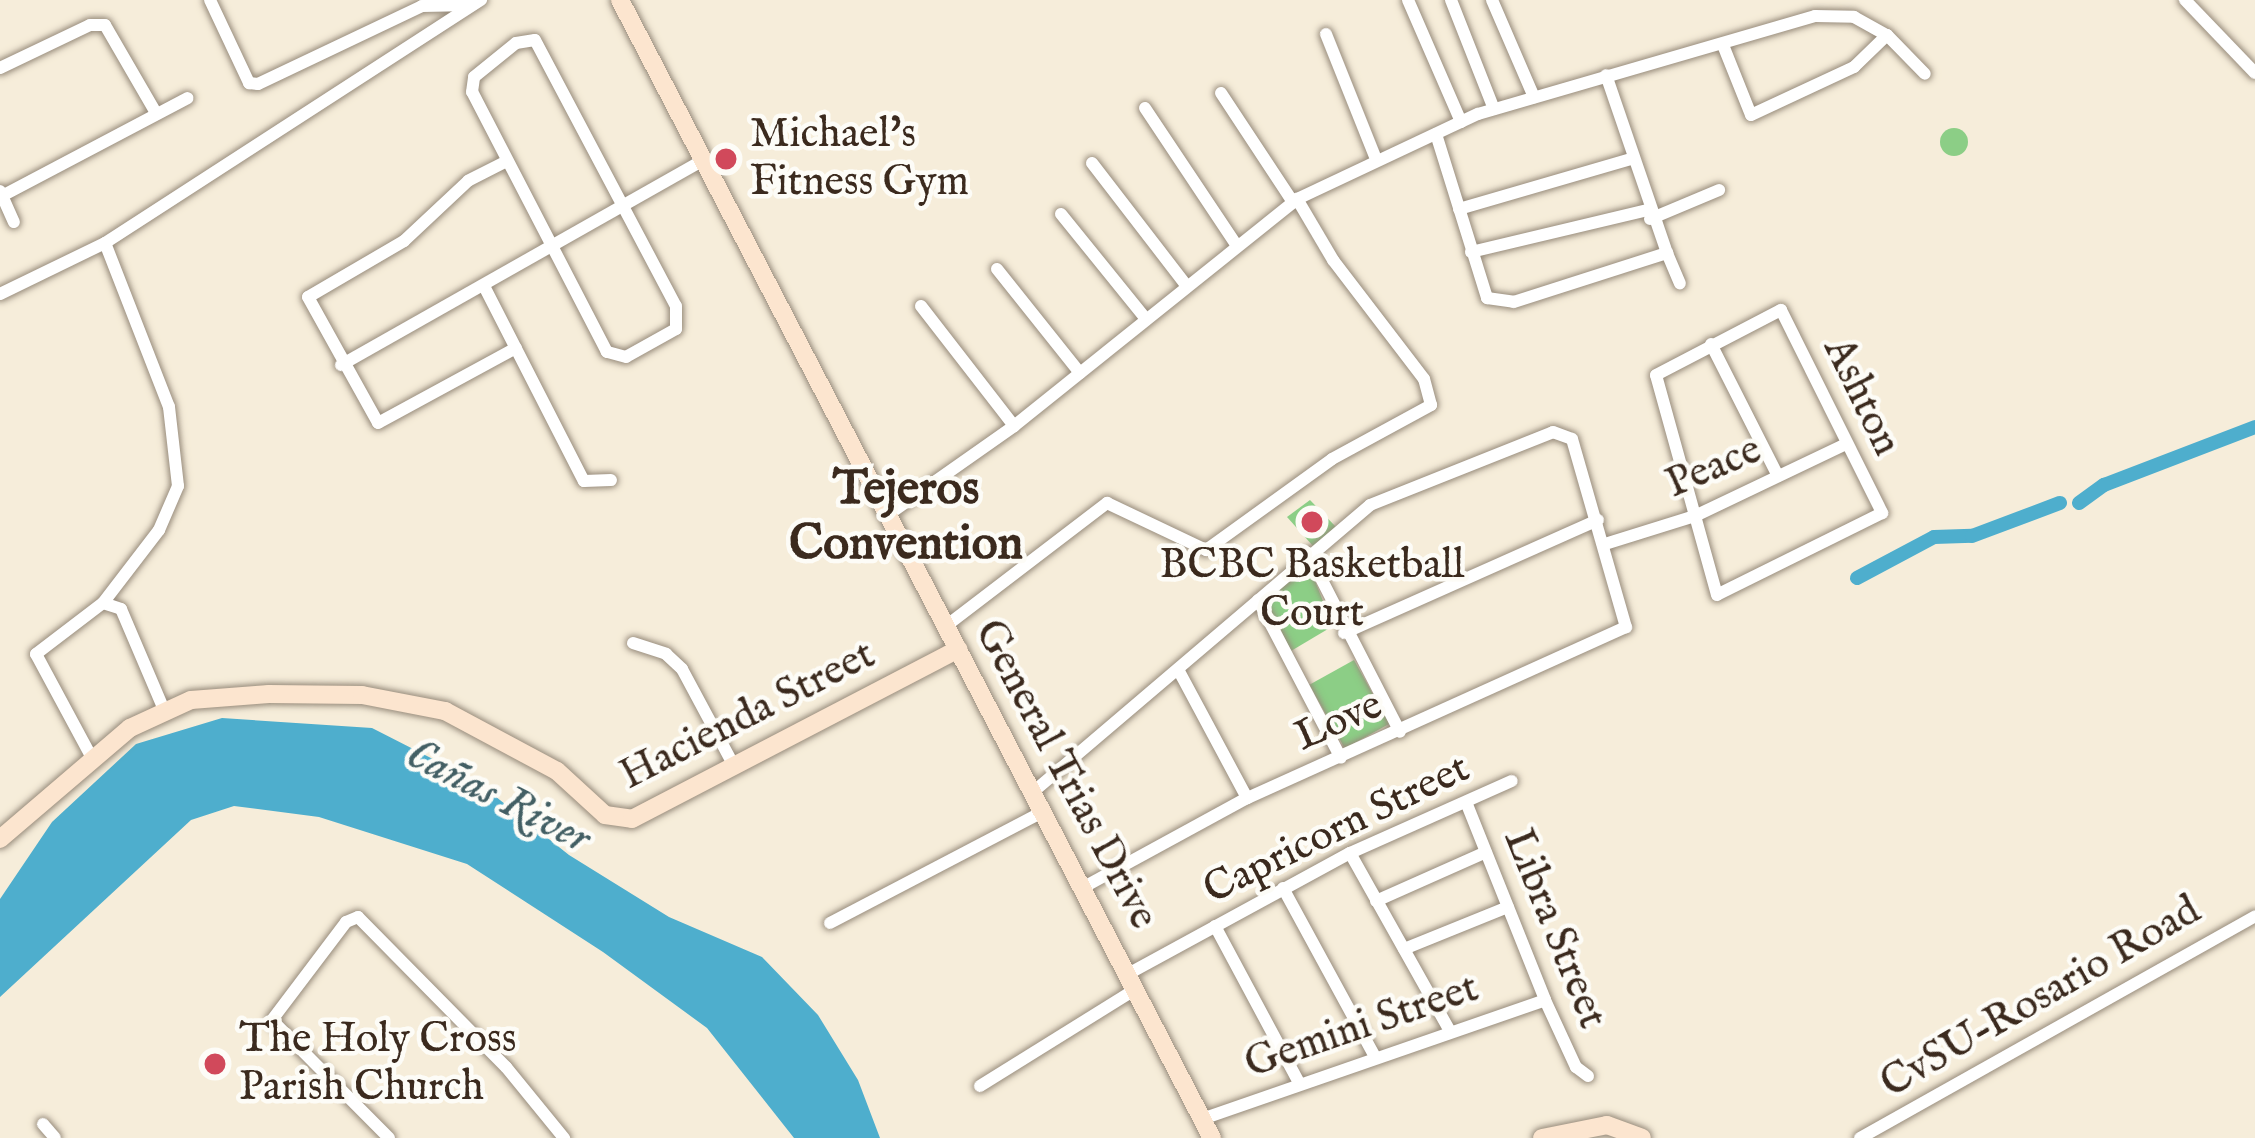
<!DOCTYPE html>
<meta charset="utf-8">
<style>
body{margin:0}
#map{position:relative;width:2255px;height:1138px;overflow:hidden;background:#f6edda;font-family:"IM FELL English",serif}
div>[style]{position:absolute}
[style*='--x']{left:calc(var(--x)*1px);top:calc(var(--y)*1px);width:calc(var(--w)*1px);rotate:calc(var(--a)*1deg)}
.green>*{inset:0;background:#8cce86;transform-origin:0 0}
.round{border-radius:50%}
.water>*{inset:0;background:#4eaecd}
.canal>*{height:14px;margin:-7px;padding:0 7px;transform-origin:7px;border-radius:7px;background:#4eaecd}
.roads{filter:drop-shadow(0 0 3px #988c7c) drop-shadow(0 0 3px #988c7c)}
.street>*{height:12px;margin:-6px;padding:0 6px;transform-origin:6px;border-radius:6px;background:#fff}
.secondary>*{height:18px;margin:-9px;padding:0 9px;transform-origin:9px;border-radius:9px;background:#fce5cf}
.dots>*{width:33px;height:33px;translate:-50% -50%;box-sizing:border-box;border:6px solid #fdfcf7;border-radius:50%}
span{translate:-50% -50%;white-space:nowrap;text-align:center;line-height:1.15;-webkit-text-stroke:9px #fdfcf7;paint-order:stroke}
.poi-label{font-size:42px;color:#3b2a1e}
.left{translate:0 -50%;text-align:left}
.street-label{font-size:42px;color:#3b2a1e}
.water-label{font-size:45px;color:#435f64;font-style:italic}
.quarter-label{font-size:48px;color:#3b2a1e;font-weight:700}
</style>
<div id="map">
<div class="green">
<div class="round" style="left:1940px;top:128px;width:28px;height:28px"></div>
<div style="clip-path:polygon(1310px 500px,1336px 527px,1313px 546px,1287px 517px)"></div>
<div style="clip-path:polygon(1307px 561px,1333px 626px,1291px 651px,1266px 600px)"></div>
<div style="left:1354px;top:660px;width:73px;height:51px;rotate:61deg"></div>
</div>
<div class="water">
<div style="clip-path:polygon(222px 718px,372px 728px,476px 781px,569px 855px,669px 917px,762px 957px,818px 1015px,858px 1080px,880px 1138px,794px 1138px,707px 1028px,603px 952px,467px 864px,319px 817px,234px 806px,191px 820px,0 997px,0 899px,52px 822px,136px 744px)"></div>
</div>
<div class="canal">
<div style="--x:2079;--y:503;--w:31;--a:-36"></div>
<div style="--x:2104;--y:485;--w:162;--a:-21"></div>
<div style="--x:1857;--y:578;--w:87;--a:-28"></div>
<div style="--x:1934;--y:537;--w:38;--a:-2"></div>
<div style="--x:1972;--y:536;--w:94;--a:-20.6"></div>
</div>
<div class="roads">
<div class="street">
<div style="--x:210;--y:0;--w:92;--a:64.8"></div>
<div style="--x:249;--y:83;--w:9;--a:6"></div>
<div style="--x:258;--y:84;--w:182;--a:-25.4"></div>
<div style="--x:422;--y:6;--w:50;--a:-1.1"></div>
<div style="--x:1408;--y:0;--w:133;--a:66.5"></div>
<div style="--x:1451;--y:0;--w:117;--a:68.5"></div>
<div style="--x:1492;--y:0;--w:106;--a:66.6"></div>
<div style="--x:2185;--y:0;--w:101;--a:46.2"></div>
<div style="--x:1326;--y:34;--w:135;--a:68.2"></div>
<div style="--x:535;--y:40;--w:301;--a:62.1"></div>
<div style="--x:676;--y:306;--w:23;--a:90"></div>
<div style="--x:676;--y:329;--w:57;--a:150.8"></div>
<div style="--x:626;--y:357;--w:20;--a:-165"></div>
<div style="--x:607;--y:352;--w:293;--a:-117.4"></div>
<div style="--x:472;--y:92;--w:15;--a:-82"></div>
<div style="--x:474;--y:77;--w:54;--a:-39"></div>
<div style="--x:516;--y:43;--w:19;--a:-9"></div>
<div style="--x:1723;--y:45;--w:75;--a:68.2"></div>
<div style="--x:1751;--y:115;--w:114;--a:-25"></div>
<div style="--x:1854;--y:67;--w:46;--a:-44.1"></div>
<div style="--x:0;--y:68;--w:100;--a:-25.5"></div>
<div style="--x:90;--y:25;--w:15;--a:0"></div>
<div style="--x:105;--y:25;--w:102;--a:59.9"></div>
<div style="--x:1221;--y:93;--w:131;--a:56.6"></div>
<div style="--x:1145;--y:108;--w:166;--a:56.3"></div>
<div style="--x:1436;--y:134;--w:172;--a:72.7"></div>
<div style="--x:1487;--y:298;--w:27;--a:8"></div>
<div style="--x:1514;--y:302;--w:161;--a:-17.8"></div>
<div style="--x:1667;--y:253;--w:188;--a:-108.9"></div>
<div style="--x:503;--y:163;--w:39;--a:153"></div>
<div style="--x:468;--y:181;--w:88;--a:136.8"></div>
<div style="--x:404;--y:241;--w:111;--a:149.7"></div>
<div style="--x:308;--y:297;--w:144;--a:60.9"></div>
<div style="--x:378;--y:423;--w:157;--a:-28.5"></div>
<div style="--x:1092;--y:163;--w:154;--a:52.4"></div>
<div style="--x:0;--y:191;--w:34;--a:66"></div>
<div style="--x:0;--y:197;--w:212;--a:-27.8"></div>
<div style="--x:1459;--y:209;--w:179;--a:-16.2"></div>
<div style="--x:1061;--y:214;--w:135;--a:51"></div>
<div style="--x:1650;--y:219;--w:75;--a:-22.8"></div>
<div style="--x:1471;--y:252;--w:181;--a:-13.4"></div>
<div style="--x:1667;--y:253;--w:33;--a:67"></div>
<div style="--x:997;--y:269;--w:133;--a:51.4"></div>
<div style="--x:484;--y:286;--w:219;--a:62.9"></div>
<div style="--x:584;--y:481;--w:27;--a:-2"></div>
<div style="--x:0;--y:294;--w:117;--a:-25.9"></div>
<div style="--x:105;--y:243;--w:448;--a:-32.9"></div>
<div style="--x:921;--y:306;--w:152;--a:52.2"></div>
<div style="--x:1781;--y:310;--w:227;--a:63.5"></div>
<div style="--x:1882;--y:513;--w:184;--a:153.6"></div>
<div style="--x:1717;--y:595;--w:228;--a:-105.5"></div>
<div style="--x:1656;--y:375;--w:141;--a:-27.5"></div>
<div style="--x:1711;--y:344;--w:148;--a:63.1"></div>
<div style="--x:341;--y:365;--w:416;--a:-29.5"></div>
<div style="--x:889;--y:514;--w:153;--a:-35.1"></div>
<div style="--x:1014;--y:426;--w:363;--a:-38.7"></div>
<div style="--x:1297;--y:199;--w:200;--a:-25.2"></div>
<div style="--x:1478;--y:114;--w:351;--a:-16.2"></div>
<div style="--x:1815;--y:16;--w:39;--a:1"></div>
<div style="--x:1854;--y:17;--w:38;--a:29"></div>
<div style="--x:1887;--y:35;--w:54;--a:45.7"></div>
<div style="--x:1605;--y:544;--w:94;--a:-17.3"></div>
<div style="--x:1695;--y:516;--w:167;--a:-25.5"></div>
<div style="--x:1308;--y:553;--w:201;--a:62.8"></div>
<div style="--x:1258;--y:600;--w:178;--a:62.3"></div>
<div style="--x:103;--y:603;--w:92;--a:-52.5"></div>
<div style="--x:159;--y:530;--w:48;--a:-66.6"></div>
<div style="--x:178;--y:486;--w:80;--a:-96.5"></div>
<div style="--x:169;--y:407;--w:176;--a:-111.3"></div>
<div style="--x:946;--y:626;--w:203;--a:-37.4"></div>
<div style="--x:1107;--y:503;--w:110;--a:25.4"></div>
<div style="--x:1206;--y:550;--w:155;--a:-35.8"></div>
<div style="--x:1332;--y:459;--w:113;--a:-28.6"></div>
<div style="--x:1431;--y:405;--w:27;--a:-105"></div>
<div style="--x:1424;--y:379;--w:150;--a:-127.4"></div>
<div style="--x:1333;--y:260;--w:71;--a:-120.5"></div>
<div style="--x:1344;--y:633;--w:278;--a:-24"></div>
<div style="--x:633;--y:643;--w:35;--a:18"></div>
<div style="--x:666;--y:654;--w:22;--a:43"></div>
<div style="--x:682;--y:669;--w:110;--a:61.8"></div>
<div style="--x:1180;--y:673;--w:142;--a:61.8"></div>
<div style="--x:92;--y:758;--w:118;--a:-118.3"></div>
<div style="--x:36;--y:654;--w:84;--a:-37.3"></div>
<div style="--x:103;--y:603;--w:19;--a:18"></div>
<div style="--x:121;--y:609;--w:112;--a:66.9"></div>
<div style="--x:1033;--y:792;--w:443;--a:-40.4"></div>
<div style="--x:1370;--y:505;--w:197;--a:-21.7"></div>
<div style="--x:1553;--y:432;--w:20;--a:20"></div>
<div style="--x:1572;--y:439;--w:196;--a:74"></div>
<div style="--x:1626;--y:627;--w:416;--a:155.7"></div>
<div style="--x:1247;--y:798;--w:186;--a:151.4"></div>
<div style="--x:1466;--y:802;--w:213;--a:68.2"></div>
<div style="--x:1545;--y:1000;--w:74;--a:65.2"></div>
<div style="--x:1576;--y:1067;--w:15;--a:37"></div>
<div style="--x:1350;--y:853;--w:204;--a:60.7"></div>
<div style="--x:1283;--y:888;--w:190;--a:61.4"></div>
<div style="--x:1376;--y:901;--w:120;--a:-24"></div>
<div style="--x:830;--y:923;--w:242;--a:-27.6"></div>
<div style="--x:1215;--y:926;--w:176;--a:61.8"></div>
<div style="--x:1404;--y:949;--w:112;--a:-22"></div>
<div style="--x:1128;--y:974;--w:253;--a:-28.6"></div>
<div style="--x:1350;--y:853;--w:177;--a:-24"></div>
<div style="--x:980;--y:1086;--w:184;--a:-31.9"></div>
<div style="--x:1202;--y:1119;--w:363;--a:-19.1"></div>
<div style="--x:43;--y:1124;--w:18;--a:49"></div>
<div style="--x:389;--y:1138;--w:166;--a:-134.8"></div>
<div style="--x:272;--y:1020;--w:123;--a:-52.9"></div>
<div style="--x:346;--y:922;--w:13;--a:-23"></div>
<div style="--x:358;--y:917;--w:211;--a:45.4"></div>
<div style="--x:506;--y:1067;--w:92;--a:50.8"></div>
<div style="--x:1860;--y:1138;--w:453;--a:-29.3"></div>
</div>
<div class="secondary">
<div style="--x:620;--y:0;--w:1283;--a:62.52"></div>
<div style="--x:0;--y:839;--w:171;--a:-40.5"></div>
<div style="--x:130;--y:728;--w:67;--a:-24.7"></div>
<div style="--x:191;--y:700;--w:78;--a:-4.4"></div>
<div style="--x:269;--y:694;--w:93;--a:0.6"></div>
<div style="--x:362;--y:695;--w:85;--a:10.9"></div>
<div style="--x:445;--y:711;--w:127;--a:28.2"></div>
<div style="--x:557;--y:771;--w:65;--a:42.5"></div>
<div style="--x:605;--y:815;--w:27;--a:8"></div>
<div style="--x:632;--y:819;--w:368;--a:-27.5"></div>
<div style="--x:1542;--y:1138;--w:66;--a:-11.3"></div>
<div style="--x:1607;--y:1125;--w:37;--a:20"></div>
</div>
</div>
<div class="dots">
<div style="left:726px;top:159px;background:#d1495b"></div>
<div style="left:1312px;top:522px;background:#d1495b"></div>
<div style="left:215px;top:1064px;background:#d1495b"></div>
</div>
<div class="poi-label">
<span class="left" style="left:750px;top:159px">Michael's<br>Fitness Gym</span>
<span style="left:1312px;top:590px">BCBC Basketball<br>Court</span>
<span class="left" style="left:239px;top:1064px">The Holy Cross<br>Parish Church</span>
</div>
<div class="street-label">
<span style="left:1861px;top:397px;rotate:64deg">Ashton</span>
<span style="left:1714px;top:468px;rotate:-23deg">Peace</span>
<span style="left:748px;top:716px;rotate:-27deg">Hacienda Street</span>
<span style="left:1339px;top:722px;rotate:-24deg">Love</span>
<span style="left:1065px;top:775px;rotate:62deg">General Trias Drive</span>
<span style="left:1337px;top:830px;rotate:-26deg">Capricorn Street</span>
<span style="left:1554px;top:929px;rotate:68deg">Libra Street</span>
<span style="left:2041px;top:998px;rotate:-30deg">CvSU–Rosario Road</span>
<span style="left:1362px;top:1027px;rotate:-19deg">Gemini Street</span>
</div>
<div class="water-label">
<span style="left:498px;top:797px;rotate:27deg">Cañas River</span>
</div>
<div class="quarter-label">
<span style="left:906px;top:518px">Tejeros<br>Convention</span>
</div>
</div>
